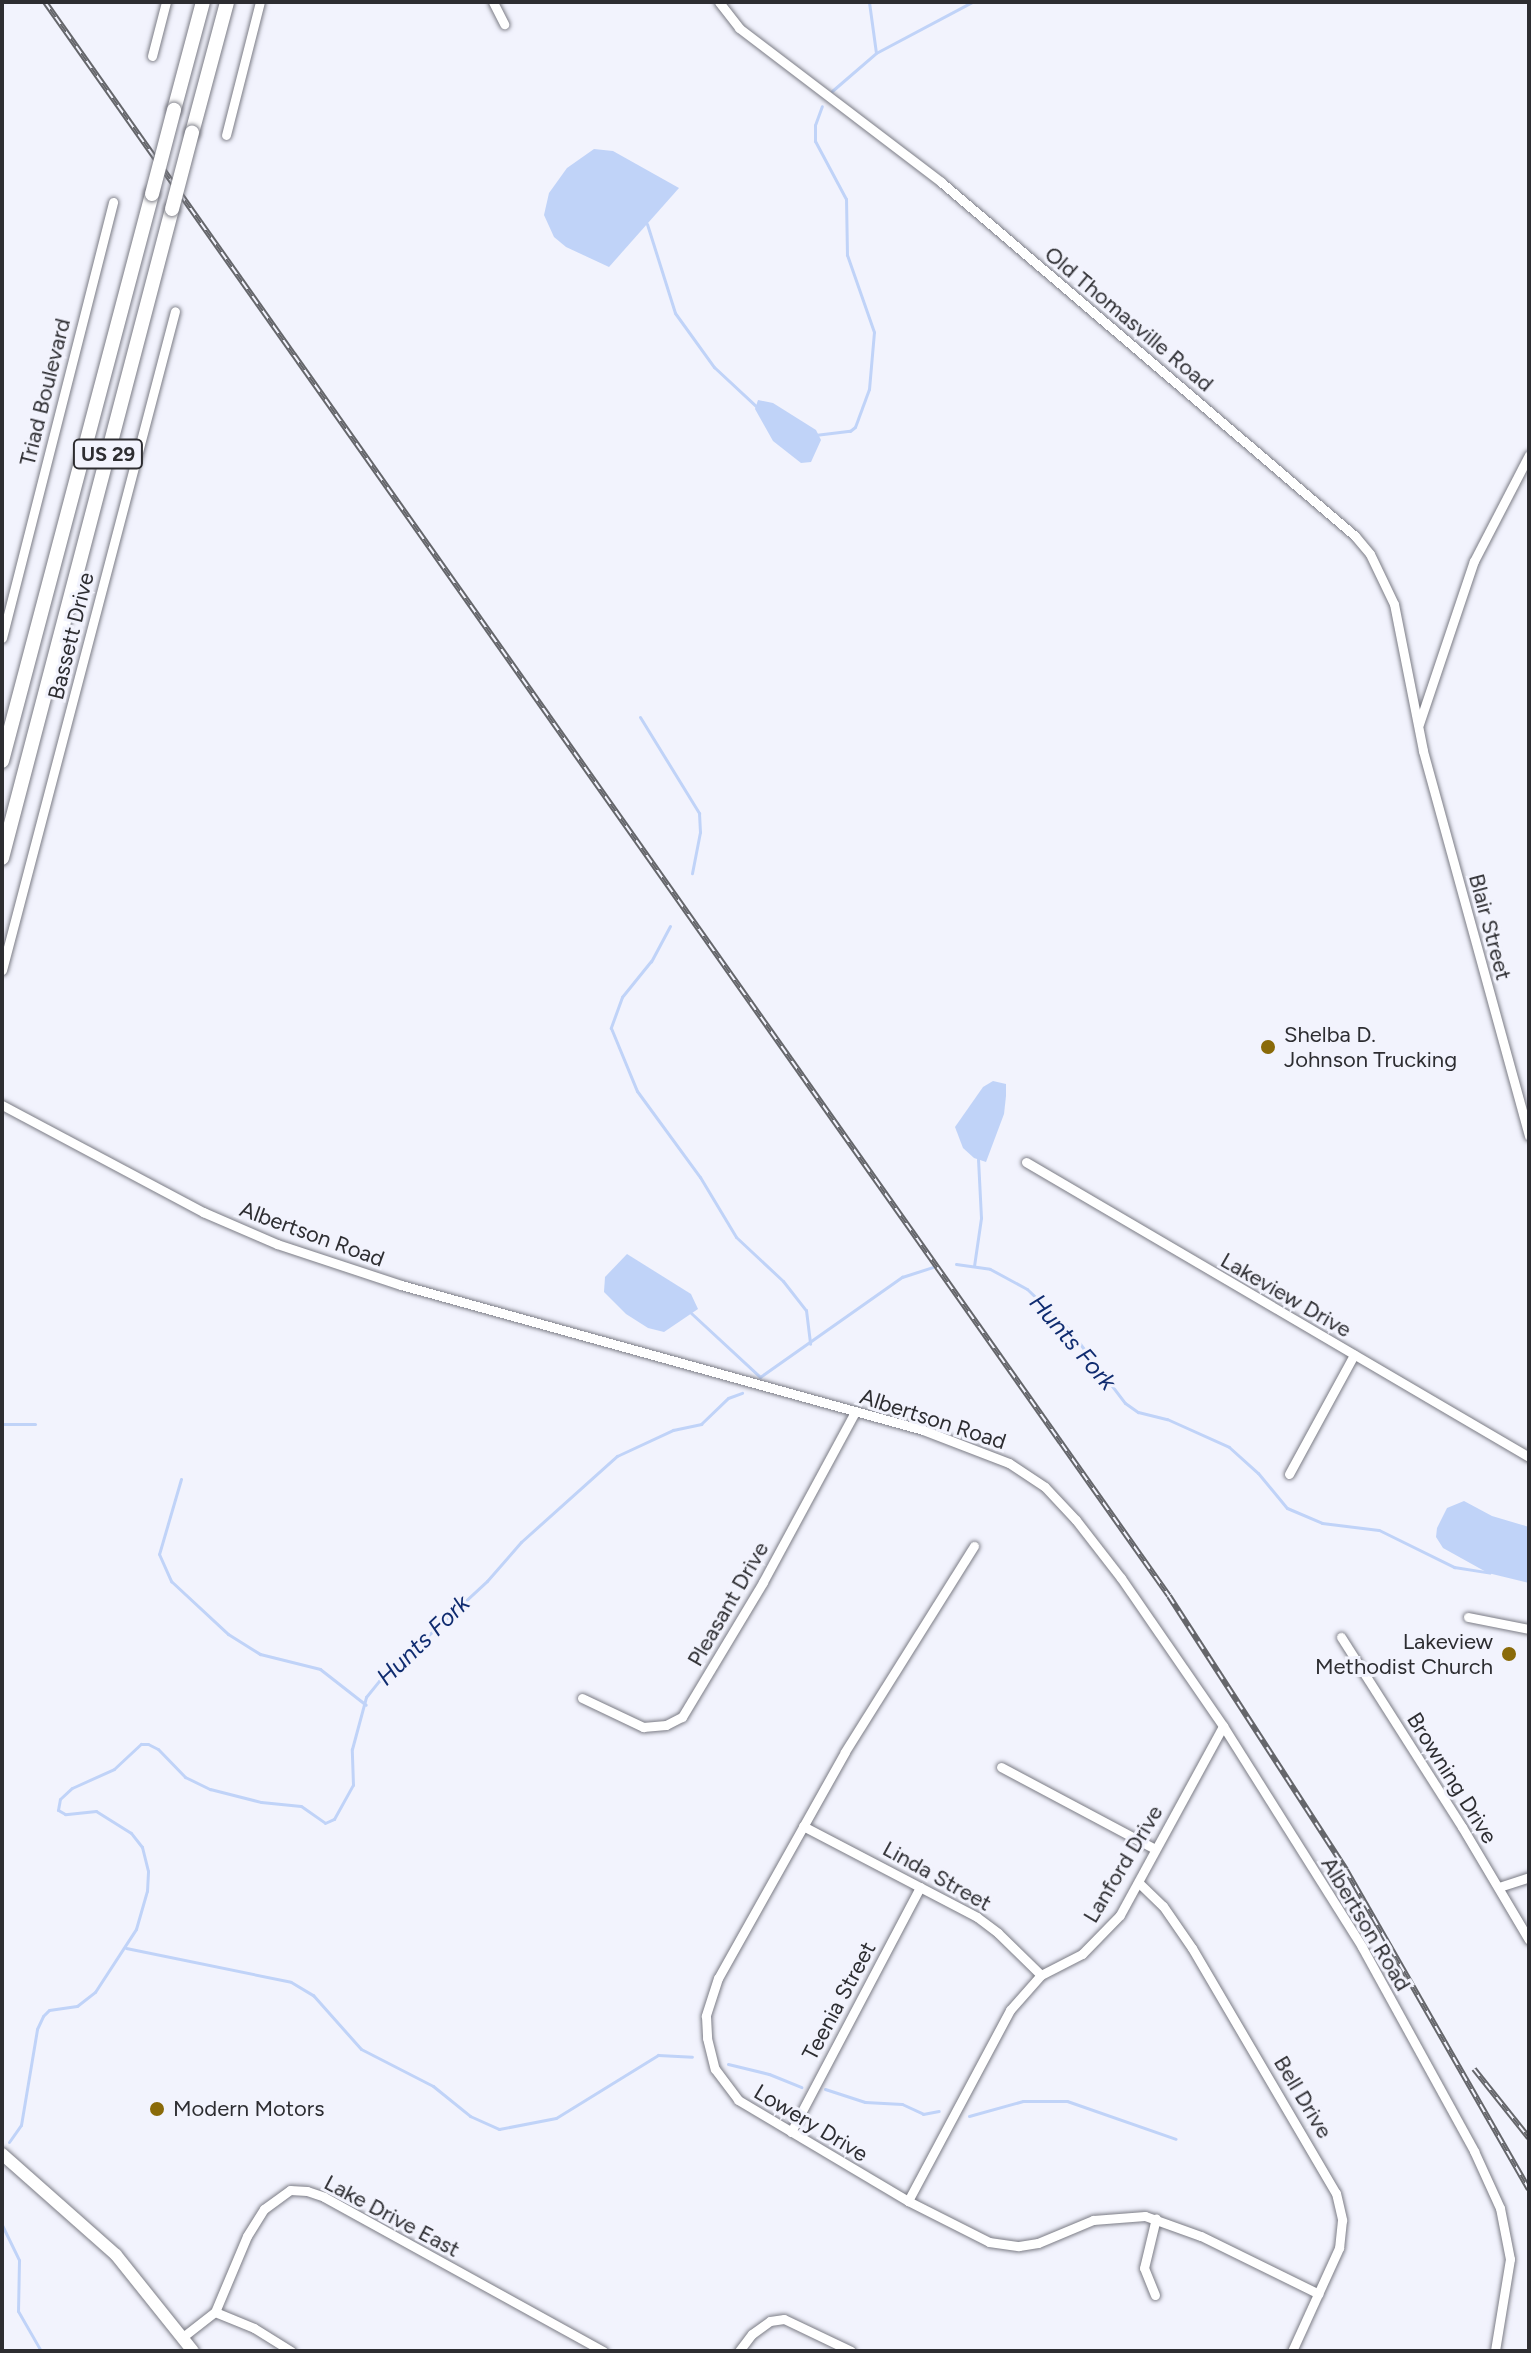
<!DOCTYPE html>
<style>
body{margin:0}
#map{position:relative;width:1531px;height:2353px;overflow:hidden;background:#f2f3fd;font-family:Figtree,sans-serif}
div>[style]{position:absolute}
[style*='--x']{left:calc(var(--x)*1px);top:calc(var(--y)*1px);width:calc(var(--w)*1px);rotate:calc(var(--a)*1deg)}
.water>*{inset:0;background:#c0d3f8}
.stream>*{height:3px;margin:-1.5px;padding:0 1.5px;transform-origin:1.5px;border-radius:1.5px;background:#c0d3f8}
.roads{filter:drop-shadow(0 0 2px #7b7c85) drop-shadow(0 0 2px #7b7c85)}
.minor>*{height:9px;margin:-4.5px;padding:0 4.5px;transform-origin:4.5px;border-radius:4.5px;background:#fff}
.major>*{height:12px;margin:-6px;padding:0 6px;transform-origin:6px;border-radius:6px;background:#fff}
.highway>*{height:14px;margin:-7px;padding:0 7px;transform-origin:7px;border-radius:7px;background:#fff}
.rail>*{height:6px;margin-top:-3px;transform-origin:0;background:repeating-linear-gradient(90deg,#f2f3fd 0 9px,#65666b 0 18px);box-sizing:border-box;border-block:2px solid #65666b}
.bridges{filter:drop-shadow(0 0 2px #7b7c85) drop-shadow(0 0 2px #7b7c85)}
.highway-bridge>*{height:14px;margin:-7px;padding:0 7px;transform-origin:7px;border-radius:7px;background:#fff}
.dots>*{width:22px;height:22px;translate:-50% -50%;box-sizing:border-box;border:4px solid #f2f3fd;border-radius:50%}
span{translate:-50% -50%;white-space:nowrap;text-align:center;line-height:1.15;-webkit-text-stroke:6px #f2f3fd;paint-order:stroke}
.shield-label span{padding:2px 6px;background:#f2f3fd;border:2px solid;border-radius:6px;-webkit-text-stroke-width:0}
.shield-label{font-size:20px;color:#2d2d31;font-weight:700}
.street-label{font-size:22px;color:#2d2d31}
.poi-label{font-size:22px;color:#2d2d31}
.left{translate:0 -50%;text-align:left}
.right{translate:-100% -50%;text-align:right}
.water-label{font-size:24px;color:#102c70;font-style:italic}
.frame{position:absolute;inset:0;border:4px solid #2d2d31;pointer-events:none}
</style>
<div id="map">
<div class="water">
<div style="clip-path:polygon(594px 149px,613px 151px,679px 188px,609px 267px,566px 247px,554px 237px,544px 215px,549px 193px,567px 168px)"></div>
<div style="clip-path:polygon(758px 400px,773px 403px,816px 430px,821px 440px,811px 462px,801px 463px,773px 441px,755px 409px)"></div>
<div style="clip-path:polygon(993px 1081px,1006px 1084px,1006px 1096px,1004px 1114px,986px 1162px,974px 1158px,963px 1148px,955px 1127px,983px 1087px)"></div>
<div style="clip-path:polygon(627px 1254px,691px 1294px,698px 1309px,664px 1332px,648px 1328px,626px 1314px,604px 1292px,605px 1277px)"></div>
<div style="clip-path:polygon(1464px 1501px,1492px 1516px,1529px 1527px,1529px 1583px,1488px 1573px,1443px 1548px,1436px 1537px,1437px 1528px,1447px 1508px)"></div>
</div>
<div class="stream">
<div style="--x:869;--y:2;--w:51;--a:82.2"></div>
<div style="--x:832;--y:91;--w:58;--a:-40.8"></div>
<div style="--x:876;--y:53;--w:109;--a:-28"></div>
<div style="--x:647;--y:224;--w:93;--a:72.5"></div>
<div style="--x:675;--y:313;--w:67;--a:54.2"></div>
<div style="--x:714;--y:367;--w:60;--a:43"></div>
<div style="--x:815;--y:435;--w:35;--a:-7"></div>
<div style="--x:850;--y:431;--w:6;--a:-39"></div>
<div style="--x:855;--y:427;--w:40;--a:-69.8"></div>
<div style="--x:869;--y:389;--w:57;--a:-85"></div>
<div style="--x:874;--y:332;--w:82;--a:-109.3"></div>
<div style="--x:847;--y:255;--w:56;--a:-91"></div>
<div style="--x:846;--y:199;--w:66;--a:-118.1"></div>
<div style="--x:815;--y:141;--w:16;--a:-90"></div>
<div style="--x:815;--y:125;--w:20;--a:-70"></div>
<div style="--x:640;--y:717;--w:113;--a:58.4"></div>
<div style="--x:699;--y:813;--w:19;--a:87"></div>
<div style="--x:700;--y:832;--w:42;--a:101"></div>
<div style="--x:670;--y:926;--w:40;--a:118"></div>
<div style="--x:651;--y:961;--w:46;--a:128.9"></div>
<div style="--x:622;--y:997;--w:33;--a:110"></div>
<div style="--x:611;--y:1028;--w:68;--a:67.6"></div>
<div style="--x:637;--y:1091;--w:107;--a:53.8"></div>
<div style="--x:700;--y:1177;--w:70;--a:59"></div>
<div style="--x:736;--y:1237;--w:64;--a:43.1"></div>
<div style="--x:783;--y:1281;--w:37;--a:52"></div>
<div style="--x:806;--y:1310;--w:34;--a:83"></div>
<div style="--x:956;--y:1264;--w:34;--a:8"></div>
<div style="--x:990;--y:1269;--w:42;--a:28.4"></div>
<div style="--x:1027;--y:1289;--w:57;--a:43.6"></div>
<div style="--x:1068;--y:1328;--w:94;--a:52.8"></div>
<div style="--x:1125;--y:1403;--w:16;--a:35"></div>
<div style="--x:1138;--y:1412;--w:30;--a:14"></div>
<div style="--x:1167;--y:1419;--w:68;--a:24.3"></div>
<div style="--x:1229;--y:1447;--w:39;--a:42"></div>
<div style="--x:1258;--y:1473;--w:45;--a:50.4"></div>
<div style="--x:1287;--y:1508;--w:38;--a:23"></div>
<div style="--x:1322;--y:1523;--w:57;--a:7"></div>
<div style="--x:1379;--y:1530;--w:84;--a:26.3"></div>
<div style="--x:1454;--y:1567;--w:36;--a:9"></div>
<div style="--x:974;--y:1266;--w:49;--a:-81.7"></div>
<div style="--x:981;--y:1218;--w:59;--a:-92.9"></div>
<div style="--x:691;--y:1313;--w:94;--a:42.8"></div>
<div style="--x:760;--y:1377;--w:174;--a:-35.2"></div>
<div style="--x:902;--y:1277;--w:32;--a:-18"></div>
<div style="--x:2;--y:1424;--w:33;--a:0"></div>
<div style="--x:181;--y:1479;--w:78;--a:106.3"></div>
<div style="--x:159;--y:1554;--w:30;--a:66"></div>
<div style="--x:171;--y:1581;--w:78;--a:42.9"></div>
<div style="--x:228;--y:1634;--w:38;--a:32"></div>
<div style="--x:260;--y:1654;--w:62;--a:14"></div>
<div style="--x:320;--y:1669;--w:58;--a:38"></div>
<div style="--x:126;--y:1948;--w:168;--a:11.6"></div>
<div style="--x:291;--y:1982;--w:26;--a:31"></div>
<div style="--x:313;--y:1995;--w:72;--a:48.4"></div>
<div style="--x:361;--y:2049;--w:81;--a:27.2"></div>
<div style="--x:433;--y:2086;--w:48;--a:39"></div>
<div style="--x:470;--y:2116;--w:32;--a:24"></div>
<div style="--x:499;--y:2129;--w:58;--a:-10.9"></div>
<div style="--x:556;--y:2118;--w:120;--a:-31.7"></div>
<div style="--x:658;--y:2055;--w:34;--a:3"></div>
<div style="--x:728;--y:2064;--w:42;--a:13.7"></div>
<div style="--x:769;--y:2074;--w:35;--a:22"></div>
<div style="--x:825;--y:2089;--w:42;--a:18"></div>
<div style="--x:865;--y:2102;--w:37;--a:3"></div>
<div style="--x:902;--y:2104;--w:23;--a:25"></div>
<div style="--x:923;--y:2114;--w:16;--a:-11"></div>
<div style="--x:969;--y:2116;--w:56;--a:-15.5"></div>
<div style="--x:1023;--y:2101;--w:44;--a:0"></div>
<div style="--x:1067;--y:2101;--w:115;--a:19.2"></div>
<div style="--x:9;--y:2142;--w:21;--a:-55"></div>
<div style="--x:21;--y:2125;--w:97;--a:-80.5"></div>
<div style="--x:37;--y:2029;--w:14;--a:-65"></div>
<div style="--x:43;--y:2016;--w:8;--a:-45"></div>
<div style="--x:49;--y:2010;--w:28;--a:-8"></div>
<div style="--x:77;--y:2006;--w:23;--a:-38"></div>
<div style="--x:95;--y:1992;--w:75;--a:-56.9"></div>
<div style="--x:136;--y:1929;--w:40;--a:-74"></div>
<div style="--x:147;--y:1891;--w:20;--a:-87"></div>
<div style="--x:148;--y:1871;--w:25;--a:-104"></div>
<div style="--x:142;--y:1847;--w:18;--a:-128"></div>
<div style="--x:131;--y:1833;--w:41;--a:-147.8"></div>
<div style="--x:96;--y:1811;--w:31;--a:174"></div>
<div style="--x:65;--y:1814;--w:8;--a:-150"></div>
<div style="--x:58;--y:1810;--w:11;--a:-80"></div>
<div style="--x:60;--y:1799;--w:16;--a:-43"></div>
<div style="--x:72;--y:1788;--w:46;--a:-24.3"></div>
<div style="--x:114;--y:1769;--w:37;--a:-43"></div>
<div style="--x:141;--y:1744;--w:7;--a:0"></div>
<div style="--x:148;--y:1744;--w:11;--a:27"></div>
<div style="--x:158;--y:1749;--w:39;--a:46"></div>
<div style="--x:185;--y:1777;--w:28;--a:26"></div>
<div style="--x:210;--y:1789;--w:53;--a:14.3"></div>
<div style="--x:261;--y:1802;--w:40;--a:5.7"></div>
<div style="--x:301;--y:1806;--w:29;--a:35"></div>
<div style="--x:325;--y:1823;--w:10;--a:-24"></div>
<div style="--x:334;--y:1819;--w:39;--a:-61"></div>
<div style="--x:353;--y:1785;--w:36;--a:-92"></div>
<div style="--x:352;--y:1749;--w:54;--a:-74.9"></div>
<div style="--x:366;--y:1697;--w:21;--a:-51"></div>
<div style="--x:379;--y:1681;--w:147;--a:-42.8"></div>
<div style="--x:487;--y:1581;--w:52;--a:-48.9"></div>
<div style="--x:521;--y:1542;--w:129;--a:-41.9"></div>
<div style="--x:617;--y:1456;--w:62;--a:-24.9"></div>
<div style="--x:673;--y:1430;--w:29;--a:-12"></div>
<div style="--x:701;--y:1424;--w:37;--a:-44"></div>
<div style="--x:728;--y:1398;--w:15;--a:-20"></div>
<div style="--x:2;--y:2173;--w:3;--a:-90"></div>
<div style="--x:2;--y:2225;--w:39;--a:64"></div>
<div style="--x:19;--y:2260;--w:51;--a:91.1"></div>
<div style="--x:18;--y:2311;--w:46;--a:60.1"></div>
</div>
<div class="roads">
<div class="minor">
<div style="--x:493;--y:2;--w:25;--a:63"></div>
<div style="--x:719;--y:2;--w:33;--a:52"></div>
<div style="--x:739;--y:28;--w:254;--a:37.3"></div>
<div style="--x:941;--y:182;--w:545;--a:40.53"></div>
<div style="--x:1355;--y:536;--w:23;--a:50"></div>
<div style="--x:1370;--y:554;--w:55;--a:64.4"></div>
<div style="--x:1394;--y:604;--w:150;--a:78.8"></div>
<div style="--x:1423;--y:751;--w:399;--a:74.6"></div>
<div style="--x:152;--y:56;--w:56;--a:-75.5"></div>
<div style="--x:226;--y:135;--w:137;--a:-75.7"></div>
<div style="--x:2;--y:638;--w:450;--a:-75.7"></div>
<div style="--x:1419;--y:724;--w:172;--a:-71.4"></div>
<div style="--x:1474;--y:561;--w:119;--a:-62.6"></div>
<div style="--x:2;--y:970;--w:681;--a:-75.29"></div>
<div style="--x:2;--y:1105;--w:228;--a:28"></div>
<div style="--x:203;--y:1212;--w:81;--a:23.4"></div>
<div style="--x:277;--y:1244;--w:131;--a:18.3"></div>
<div style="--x:401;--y:1285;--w:542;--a:15.52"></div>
<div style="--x:923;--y:1430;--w:92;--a:21"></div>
<div style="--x:1009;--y:1463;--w:43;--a:33.7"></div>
<div style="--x:1045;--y:1487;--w:45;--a:46.8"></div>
<div style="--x:1076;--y:1520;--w:73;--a:52.2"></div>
<div style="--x:1121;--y:1578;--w:180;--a:55.4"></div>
<div style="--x:1223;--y:1726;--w:261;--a:57.8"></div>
<div style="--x:1362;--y:1947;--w:233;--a:61.2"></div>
<div style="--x:1474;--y:2151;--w:63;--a:65.5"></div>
<div style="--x:1500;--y:2208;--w:52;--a:78.9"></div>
<div style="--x:1510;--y:2259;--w:93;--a:99.3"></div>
<div style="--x:1026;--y:1162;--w:583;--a:30.39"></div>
<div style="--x:1289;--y:1474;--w:136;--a:-61.4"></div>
<div style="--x:974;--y:1546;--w:243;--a:122.1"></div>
<div style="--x:845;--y:1752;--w:259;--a:119.3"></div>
<div style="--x:718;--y:1978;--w:40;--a:108"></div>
<div style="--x:706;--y:2016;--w:22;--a:87"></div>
<div style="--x:707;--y:2038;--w:32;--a:76"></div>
<div style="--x:715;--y:2069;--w:39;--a:53"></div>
<div style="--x:738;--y:2100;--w:198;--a:30.7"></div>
<div style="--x:908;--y:2201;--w:91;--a:26.8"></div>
<div style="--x:989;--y:2242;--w:30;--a:8"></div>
<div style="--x:1019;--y:2246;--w:19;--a:-9"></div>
<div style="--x:1038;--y:2243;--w:60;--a:-22.7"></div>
<div style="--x:1093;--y:2220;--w:52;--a:-4.4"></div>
<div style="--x:1145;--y:2216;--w:59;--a:19.7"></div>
<div style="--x:1201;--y:2236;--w:131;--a:26.2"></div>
<div style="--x:1468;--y:1617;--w:62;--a:11.1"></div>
<div style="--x:1341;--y:1637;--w:225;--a:57.5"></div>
<div style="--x:1462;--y:1827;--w:131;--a:59.3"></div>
<div style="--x:582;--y:1698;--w:68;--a:25.4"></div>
<div style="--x:643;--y:1727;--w:23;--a:-5"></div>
<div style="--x:666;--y:1725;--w:18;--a:-27"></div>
<div style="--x:682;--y:1717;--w:157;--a:-59"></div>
<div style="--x:763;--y:1582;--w:193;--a:-61.6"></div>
<div style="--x:1001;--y:1767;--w:174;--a:28"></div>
<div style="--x:803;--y:1826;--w:196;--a:27.6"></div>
<div style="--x:977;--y:1917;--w:26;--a:37"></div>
<div style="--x:998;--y:1933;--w:60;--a:44.3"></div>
<div style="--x:1139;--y:1883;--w:33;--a:44"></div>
<div style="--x:1163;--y:1906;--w:51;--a:55.4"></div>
<div style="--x:1192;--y:1948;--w:284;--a:59.6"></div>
<div style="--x:1336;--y:2193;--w:28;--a:77"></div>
<div style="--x:1342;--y:2220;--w:28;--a:96"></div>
<div style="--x:1339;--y:2248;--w:113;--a:114.5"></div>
<div style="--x:1499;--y:1887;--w:32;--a:-18"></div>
<div style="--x:791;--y:2132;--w:277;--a:-62.2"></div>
<div style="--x:908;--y:2201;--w:217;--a:-61.9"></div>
<div style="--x:1010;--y:2010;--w:47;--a:-48.5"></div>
<div style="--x:1041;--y:1975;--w:46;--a:-27.1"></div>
<div style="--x:1082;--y:1954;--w:54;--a:-45.7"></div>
<div style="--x:1120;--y:1915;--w:215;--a:-61.4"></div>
<div style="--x:1155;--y:2295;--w:29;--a:-112"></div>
<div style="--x:1144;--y:2268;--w:51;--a:-76.5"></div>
<div style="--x:215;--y:2312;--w:82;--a:-67.2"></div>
<div style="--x:247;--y:2236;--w:32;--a:-58"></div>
<div style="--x:264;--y:2209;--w:32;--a:-36"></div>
<div style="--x:290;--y:2190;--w:17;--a:3"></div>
<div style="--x:307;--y:2191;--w:18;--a:19"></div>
<div style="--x:324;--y:2197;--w:319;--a:28.9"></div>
<div style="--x:184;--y:2336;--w:39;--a:-38"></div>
<div style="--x:215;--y:2312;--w:42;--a:22.3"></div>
<div style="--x:254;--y:2328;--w:44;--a:31.9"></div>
<div style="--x:739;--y:2351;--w:21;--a:-53"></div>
<div style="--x:752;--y:2334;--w:22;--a:-36"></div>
<div style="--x:770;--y:2321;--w:14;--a:-8"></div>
<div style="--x:784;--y:2319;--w:74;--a:25.5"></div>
</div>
<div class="major">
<div style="--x:2;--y:2154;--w:152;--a:41.5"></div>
<div style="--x:116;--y:2255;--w:123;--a:51.3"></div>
</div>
<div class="highway">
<div style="--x:174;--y:110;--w:112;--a:-75"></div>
<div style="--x:192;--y:133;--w:136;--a:-75"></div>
<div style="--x:2;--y:761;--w:587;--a:-75.18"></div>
<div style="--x:2;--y:858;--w:671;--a:-75.32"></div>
</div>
</div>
<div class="rail">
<div style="--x:45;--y:2;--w:1950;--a:54.81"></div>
<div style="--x:1169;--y:1596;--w:326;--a:57.1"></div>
<div style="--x:1346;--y:1870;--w:368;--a:60.2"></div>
<div style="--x:1474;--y:2069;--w:88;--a:51.4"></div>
</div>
<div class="bridges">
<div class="highway-bridge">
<div style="--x:152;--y:194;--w:87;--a:-75.3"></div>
<div style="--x:172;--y:209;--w:79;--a:-75.3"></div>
</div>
</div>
<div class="dots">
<div style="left:1268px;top:1047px;background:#8a6a09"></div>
<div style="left:1509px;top:1654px;background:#8a6a09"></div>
<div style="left:157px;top:2109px;background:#8a6a09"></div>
</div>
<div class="shield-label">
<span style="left:108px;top:454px">US 29</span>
</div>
<div class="street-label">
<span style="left:1129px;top:319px;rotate:40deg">Old Thomasville Road</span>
<span style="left:45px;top:392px;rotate:-76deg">Triad Boulevard</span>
<span style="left:71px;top:636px;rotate:-76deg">Bassett Drive</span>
<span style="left:1490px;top:927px;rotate:75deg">Blair Street</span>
<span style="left:312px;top:1234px;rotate:20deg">Albertson Road</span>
<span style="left:1286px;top:1295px;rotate:30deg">Lakeview Drive</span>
<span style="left:933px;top:1419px;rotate:18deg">Albertson Road</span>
<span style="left:728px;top:1604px;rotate:-60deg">Pleasant Drive</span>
<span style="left:1452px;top:1778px;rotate:58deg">Browning Drive</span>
<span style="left:1123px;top:1864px;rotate:-59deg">Lanford Drive</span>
<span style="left:937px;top:1876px;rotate:29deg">Linda Street</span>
<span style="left:1366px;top:1924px;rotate:59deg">Albertson Road</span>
<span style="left:839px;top:2001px;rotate:-62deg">Teenia Street</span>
<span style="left:1303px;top:2097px;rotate:59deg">Bell Drive</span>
<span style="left:811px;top:2123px;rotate:31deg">Lowery Drive</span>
<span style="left:392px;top:2216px;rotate:28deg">Lake Drive East</span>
</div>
<div class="poi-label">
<span class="left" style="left:1284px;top:1047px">Shelba D.<br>Johnson Trucking</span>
<span class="right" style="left:1493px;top:1654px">Lakeview<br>Methodist Church</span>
<span class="left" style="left:173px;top:2109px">Modern Motors</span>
</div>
<div class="water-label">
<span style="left:1073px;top:1342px;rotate:49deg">Hunts Fork</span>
<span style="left:423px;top:1640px;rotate:-44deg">Hunts Fork</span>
</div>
<div class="frame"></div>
</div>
